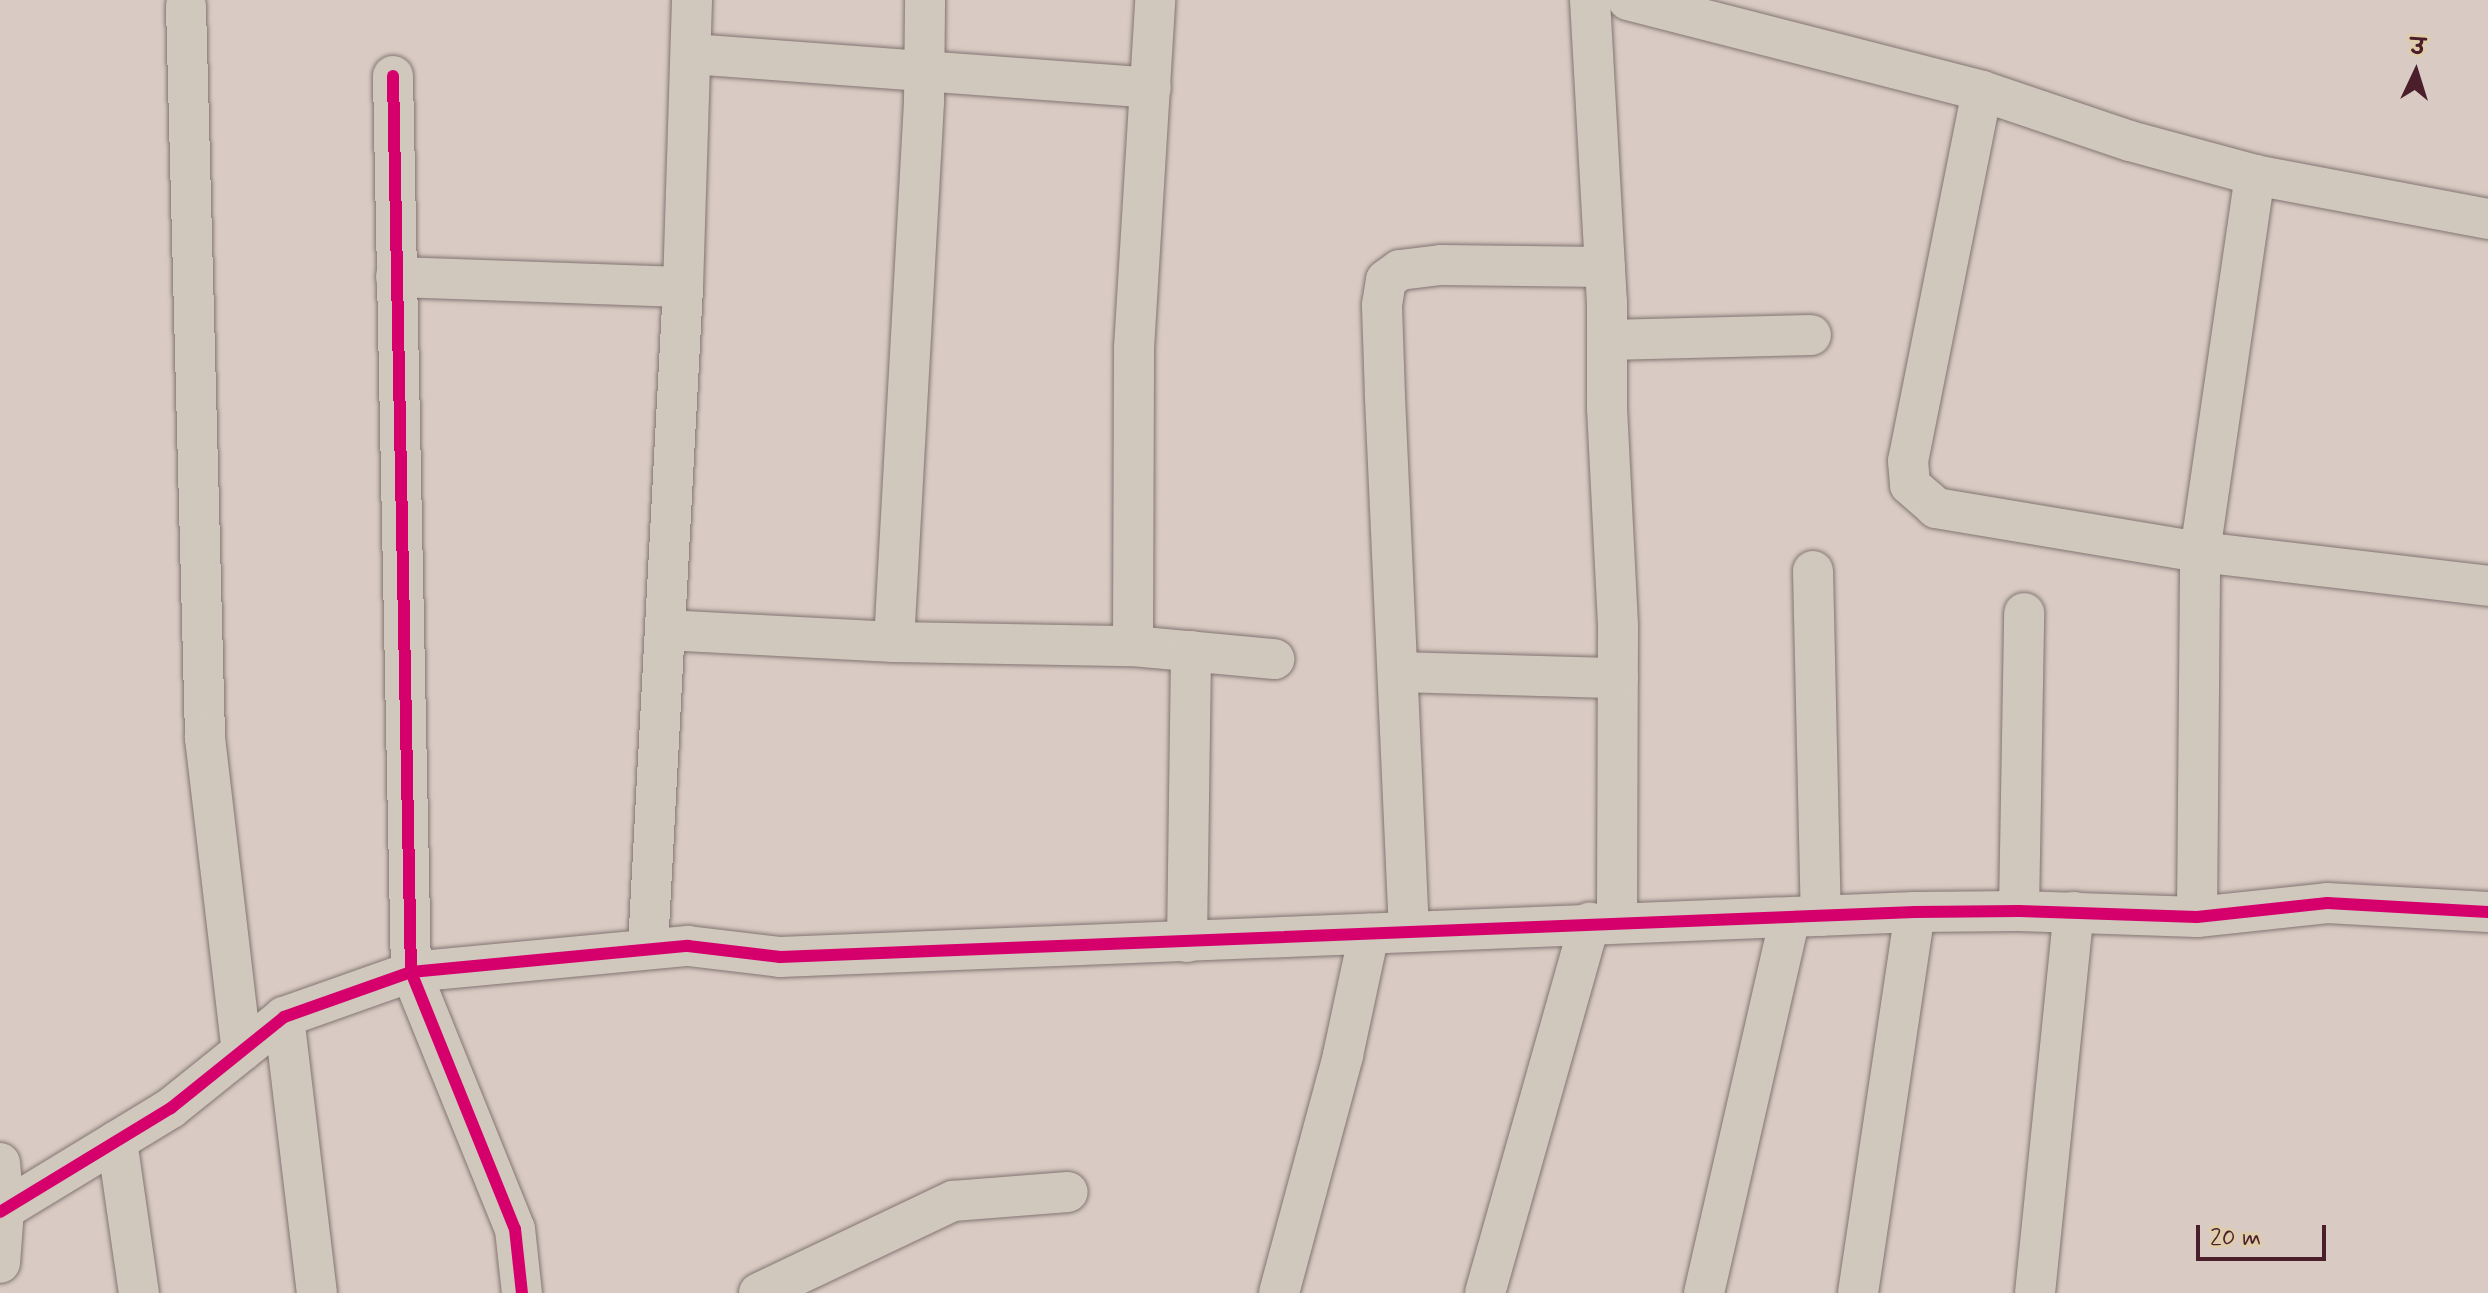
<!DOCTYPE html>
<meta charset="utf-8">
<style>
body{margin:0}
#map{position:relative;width:2488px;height:1293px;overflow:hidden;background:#d9cbc3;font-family:Mynerve,"Playpen Sans Deva",sans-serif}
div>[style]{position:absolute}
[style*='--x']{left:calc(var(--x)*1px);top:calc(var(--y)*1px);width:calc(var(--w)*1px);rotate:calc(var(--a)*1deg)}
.roads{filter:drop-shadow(0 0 2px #837473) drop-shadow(0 0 2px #837473)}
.minor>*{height:40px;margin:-20px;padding:0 20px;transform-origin:20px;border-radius:20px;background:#d0c8bc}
.cycleway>*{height:12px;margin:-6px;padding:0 6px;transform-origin:6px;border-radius:6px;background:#d6006c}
span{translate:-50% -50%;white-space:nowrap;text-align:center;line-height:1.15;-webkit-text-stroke:6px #dfcdaa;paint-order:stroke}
.north{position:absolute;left:2376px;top:32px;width:80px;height:80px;-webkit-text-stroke:6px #dfcdaa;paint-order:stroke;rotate:4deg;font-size:22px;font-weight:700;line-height:32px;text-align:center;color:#4a1f2b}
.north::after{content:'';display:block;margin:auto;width:28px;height:36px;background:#4a1f2b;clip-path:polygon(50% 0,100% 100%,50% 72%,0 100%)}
.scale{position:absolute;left:2196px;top:1225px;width:130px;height:36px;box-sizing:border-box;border:4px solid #4a1f2b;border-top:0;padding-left:10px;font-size:24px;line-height:28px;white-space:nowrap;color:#4a1f2b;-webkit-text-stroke:6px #dfcdaa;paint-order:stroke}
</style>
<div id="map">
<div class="roads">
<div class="minor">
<div style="--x:1590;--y:0;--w:302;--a:86.8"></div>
<div style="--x:1607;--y:302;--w:106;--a:90"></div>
<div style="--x:1607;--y:408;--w:218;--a:87.1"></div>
<div style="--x:1618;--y:626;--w:296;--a:90.2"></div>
<div style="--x:1628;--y:0;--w:366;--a:14.4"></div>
<div style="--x:1982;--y:91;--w:156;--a:18.7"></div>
<div style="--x:2130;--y:141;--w:130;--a:15.2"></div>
<div style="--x:2255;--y:175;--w:237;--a:10.7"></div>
<div style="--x:186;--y:6;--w:732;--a:88.51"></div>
<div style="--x:205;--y:738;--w:315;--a:83.3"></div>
<div style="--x:691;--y:54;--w:461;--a:4.2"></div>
<div style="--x:393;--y:76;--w:896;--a:88.85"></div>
<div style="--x:411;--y:972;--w:277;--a:68"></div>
<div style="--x:515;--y:1229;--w:64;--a:83.8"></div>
<div style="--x:1982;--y:91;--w:377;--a:101.3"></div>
<div style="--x:1908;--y:461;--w:24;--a:85"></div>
<div style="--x:1910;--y:485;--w:35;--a:41"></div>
<div style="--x:1936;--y:508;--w:268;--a:9.5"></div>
<div style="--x:2200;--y:552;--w:290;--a:6.7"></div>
<div style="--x:396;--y:277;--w:287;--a:2"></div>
<div style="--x:1607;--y:340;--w:204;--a:-1.4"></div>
<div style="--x:1813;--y:571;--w:345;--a:88.7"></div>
<div style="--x:665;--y:630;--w:229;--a:3"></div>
<div style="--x:894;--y:642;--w:239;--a:1"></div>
<div style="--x:1133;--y:646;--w:142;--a:5.3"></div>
<div style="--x:894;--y:642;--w:541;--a:-86.82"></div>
<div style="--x:924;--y:102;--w:102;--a:-89.4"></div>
<div style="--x:1133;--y:646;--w:298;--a:-89.8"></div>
<div style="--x:1134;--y:348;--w:349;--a:-86.5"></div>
<div style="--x:1400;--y:672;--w:218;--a:1.6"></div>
<div style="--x:2019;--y:911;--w:298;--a:-89"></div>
<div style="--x:2197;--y:917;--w:365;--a:-89.5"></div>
<div style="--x:2200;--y:552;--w:381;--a:-81.7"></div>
<div style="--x:1409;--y:932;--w:536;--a:-92.57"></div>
<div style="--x:1385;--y:397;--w:92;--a:-91.9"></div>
<div style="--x:1382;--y:305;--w:25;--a:-81"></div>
<div style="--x:1386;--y:280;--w:17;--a:-36"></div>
<div style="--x:1400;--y:270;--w:41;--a:-7"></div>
<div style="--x:1441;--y:265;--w:164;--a:0.7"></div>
<div style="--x:1187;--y:942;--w:291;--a:-89.2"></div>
<div style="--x:648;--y:947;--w:661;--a:-86.96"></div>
<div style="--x:683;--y:287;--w:287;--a:-88.2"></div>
<div style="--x:284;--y:1017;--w:278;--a:83.2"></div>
<div style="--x:117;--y:1141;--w:154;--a:81.8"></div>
<div style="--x:0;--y:1163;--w:46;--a:85"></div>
<div style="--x:4;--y:1209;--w:54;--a:94.2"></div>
<div style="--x:0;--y:1212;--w:200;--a:-31.3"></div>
<div style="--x:171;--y:1108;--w:145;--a:-38.8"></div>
<div style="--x:284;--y:1017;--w:135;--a:-19.5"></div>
<div style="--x:411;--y:972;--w:278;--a:-5.4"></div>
<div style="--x:688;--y:946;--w:93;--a:6.8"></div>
<div style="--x:780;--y:957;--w:1136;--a:-2.27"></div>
<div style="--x:1915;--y:912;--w:104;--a:-0.6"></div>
<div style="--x:2019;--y:911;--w:178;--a:1.9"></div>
<div style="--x:2197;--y:917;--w:131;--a:-6.1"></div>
<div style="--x:2327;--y:903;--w:161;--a:3.2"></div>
<div style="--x:759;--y:1293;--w:215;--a:-25.4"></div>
<div style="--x:953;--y:1201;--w:115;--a:-4.5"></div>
<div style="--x:1279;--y:1293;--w:246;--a:-74.9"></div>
<div style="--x:1343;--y:1055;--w:124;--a:-77.9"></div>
<div style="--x:1485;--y:1293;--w:385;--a:-74.2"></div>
<div style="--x:1704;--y:1293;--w:385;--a:-77.1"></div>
<div style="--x:1858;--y:1293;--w:385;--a:-81.5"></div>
<div style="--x:2035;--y:1293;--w:383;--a:-84.2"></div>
</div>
</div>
<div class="cycleway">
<div style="--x:393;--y:76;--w:896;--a:88.85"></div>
<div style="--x:411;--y:972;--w:277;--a:68"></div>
<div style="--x:515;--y:1229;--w:64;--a:83.8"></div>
<div style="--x:0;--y:1212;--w:200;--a:-31.3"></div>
<div style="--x:171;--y:1108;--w:145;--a:-38.8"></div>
<div style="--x:284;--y:1017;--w:135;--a:-19.5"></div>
<div style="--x:411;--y:972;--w:278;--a:-5.4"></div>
<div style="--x:688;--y:946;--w:93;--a:6.8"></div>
<div style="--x:780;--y:957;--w:1136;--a:-2.27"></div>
<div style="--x:1915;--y:912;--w:104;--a:-0.6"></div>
<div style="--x:2019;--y:911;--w:178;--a:1.9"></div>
<div style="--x:2197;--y:917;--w:131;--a:-6.1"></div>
<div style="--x:2327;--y:903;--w:161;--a:3.2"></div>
</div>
<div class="north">उ</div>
<div class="scale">20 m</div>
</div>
